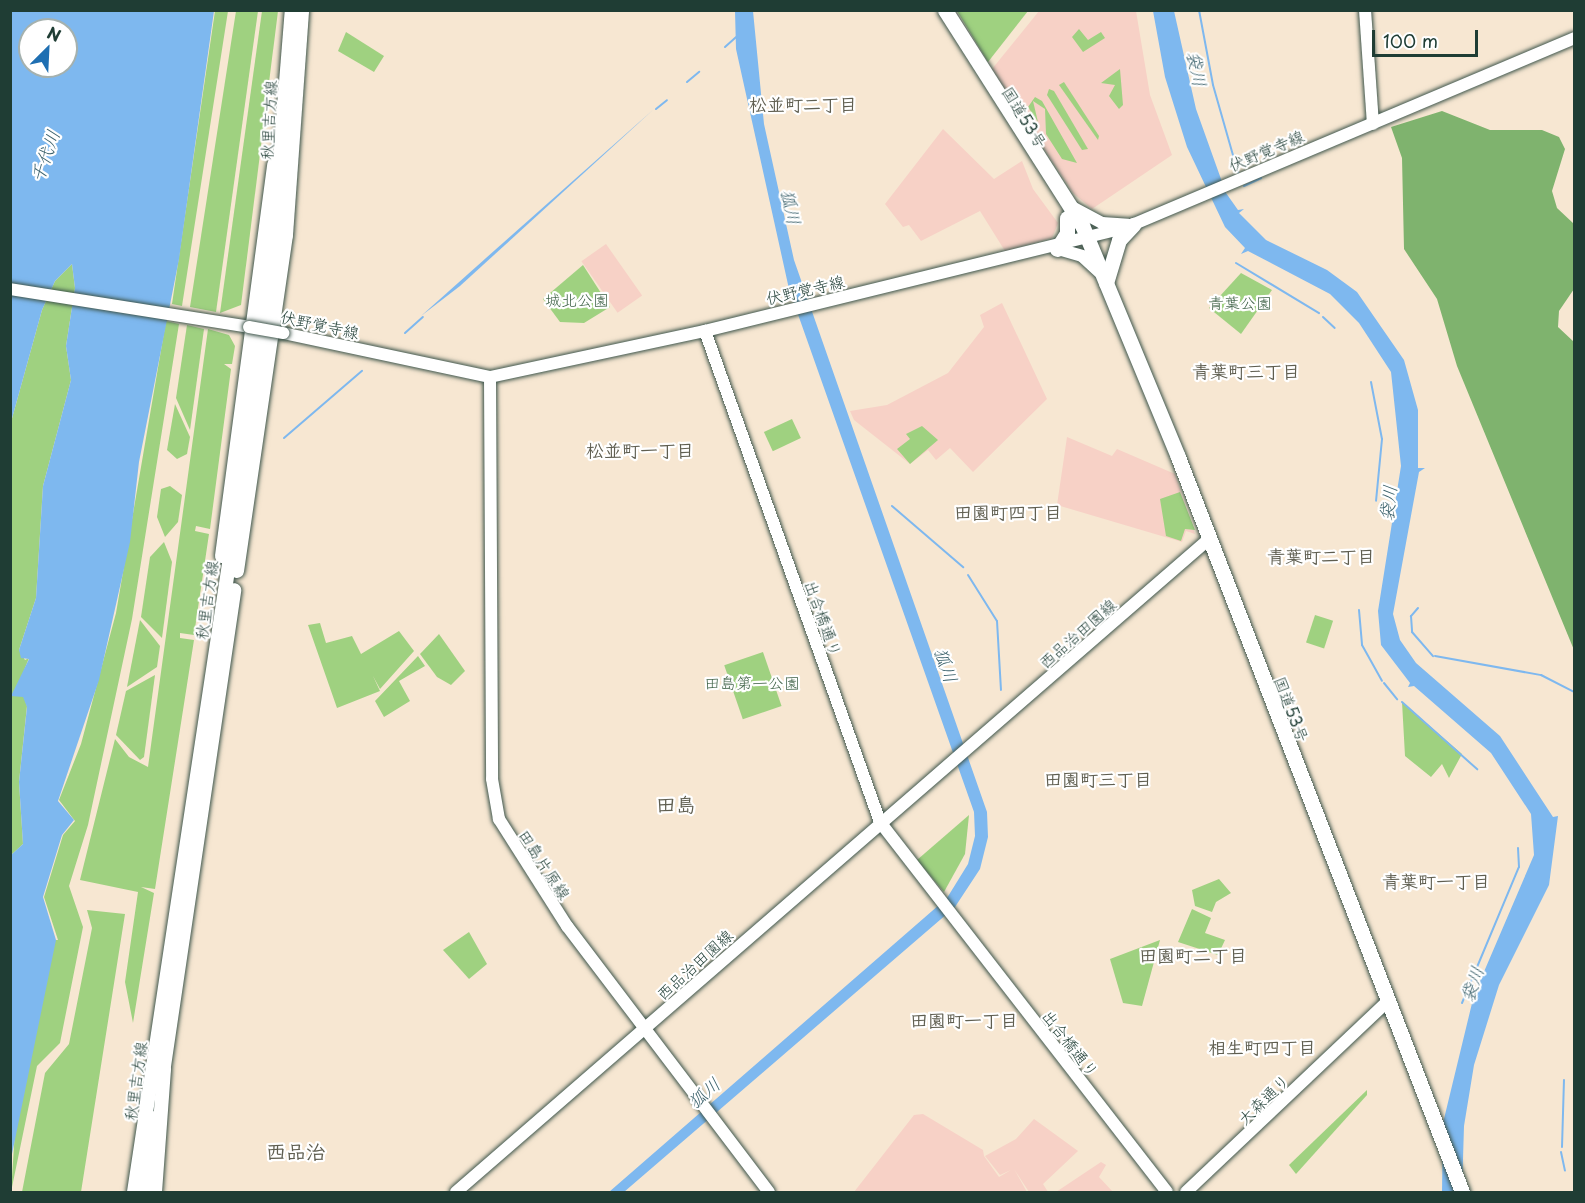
<!DOCTYPE html>
<meta charset="utf-8">
<style>
body{margin:0}
#map{position:relative;width:1585px;height:1203px;overflow:hidden;background:#f7e7d2;font-family:"Playpen Sans","Klee One",sans-serif}
div>[style]{position:absolute}
[style*='--x']{left:calc(var(--x)*1px);top:calc(var(--y)*1px);width:calc(var(--w)*1px);rotate:calc(var(--a)*1deg)}
.built>*{inset:0;background:#f7d1c6;transform-origin:0 0}
.green>*{inset:0;background:#9fd180;transform-origin:0 0}
.forest>*{inset:0;background:#7fb36e}
.water>*{inset:0;background:#7eb8ef}
.stream>*{height:2px;margin:-1px;padding:0 1px;transform-origin:1px;border-radius:1px;background:#7eb8ef}
.roads{filter:drop-shadow(0 0 2px #3f564c) drop-shadow(0 0 2px #3f564c)}
.secondary>*{height:12px;margin:-6px;padding:0 6px;transform-origin:6px;border-radius:6px;background:#fff}
.primary>*{height:14px;margin:-7px;padding:0 7px;transform-origin:7px;border-radius:7px;background:#fff}
.highway>*{height:15px;margin:-7.5px;padding:0 7.5px;transform-origin:7.5px;border-radius:7.5px;background:#fff}
.bridges{filter:drop-shadow(0 0 2px #3f564c) drop-shadow(0 0 2px #3f564c)}
.secondary-bridge>*{height:12px;margin:-6px;padding:0 6px;transform-origin:6px;border-radius:6px;background:#fff}
span{translate:-50% -50%;white-space:nowrap;text-align:center;line-height:1.15;-webkit-text-stroke:4.5px #fff;paint-order:stroke}
.street-label{font-size:16px;color:#1f3d34}
.park-label{font-size:16px;color:#3f6247}
.water-label{font-size:18px;color:#3c626c;font-style:italic}
.neighbourhood-label{font-size:18px;color:#5f5e50;font-weight:700}
.quarter-label{font-size:20px;color:#5f5e50;font-weight:700}
.frame{position:absolute;inset:0;border:12px solid #1f3d34;pointer-events:none}
.north{position:absolute;left:18px;top:18px;width:60px;height:60px;box-sizing:border-box;background:#fff;border:2px solid #a5b1ae;border-radius:50%;rotate:24deg;font-size:16px;font-weight:700;line-height:24px;text-align:center;color:#1f3d34}
.north::after{content:'';display:block;margin:auto;width:21px;height:27px;background:#1f6fb2;clip-path:polygon(50% 0,100% 100%,50% 72%,0 100%)}
.scale{position:absolute;left:1372px;top:30px;width:106px;height:27px;box-sizing:border-box;border:3px solid #1f3d34;border-top:0;padding-left:8px;font-size:18px;line-height:21px;white-space:nowrap;color:#1f3d34;-webkit-text-stroke:4px #fff;paint-order:stroke}
</style>
<div id="map">
<div class="built">
<div style="clip-path:polygon(1039px 11px,1136px 11px,1150px 95px,1172px 155px,1092px 209px,1073px 193px,992px 69px)"></div>
<div style="clip-path:polygon(943px 129px,994px 179px,1022px 161px,1033px 189px,1058px 223px,1052px 238px,1005px 251px,980px 211px,921px 241px,909px 225px,903px 227px,885px 204px)"></div>
<div style="left:606px;top:244px;width:63px;height:30px;rotate:55deg"></div>
<div style="clip-path:polygon(1002px 303px,1047px 399px,973px 472px,950px 448px,936px 460px,928px 450px,910px 464px,854px 420px,850px 411px,887px 405px,948px 373px,984px 327px,980px 315px)"></div>
<div style="clip-path:polygon(1067px 437px,1112px 456px,1117px 449px,1175px 474px,1195px 534px,1186px 531px,1182px 542px,1057px 505px)"></div>
<div style="clip-path:polygon(923px 1114px,983px 1150px,984px 1156px,999px 1177px,1011px 1170px,1000px 1175px,985px 1156px,1016px 1139px,1034px 1119px,1078px 1151px,1043px 1184px,1048px 1192px,1029px 1192px,1014px 1169px,1027px 1192px,854px 1192px,914px 1115px)"></div>
<div style="clip-path:polygon(1101px 1162px,1106px 1165px,1099px 1177px,1113px 1192px,1056px 1192px)"></div>
</div>
<div class="green">
<div style="clip-path:polygon(215px 11px,228px 11px,182px 306px,172px 304px)"></div>
<div style="clip-path:polygon(236px 11px,258px 11px,216px 312px,190px 307px)"></div>
<div style="clip-path:polygon(262px 11px,278px 11px,241px 305px,220px 313px)"></div>
<div style="clip-path:polygon(957px 11px,1028px 11px,988px 62px)"></div>
<div style="clip-path:polygon(1079px 29px,1088px 40px,1101px 32px,1105px 38px,1083px 52px,1072px 37px)"></div>
<div style="clip-path:polygon(346px 32px,384px 56px,374px 72px,338px 51px)"></div>
<div style="clip-path:polygon(1120px 69px,1123px 105px,1119px 109px,1109px 96px,1115px 85px,1101px 83px)"></div>
<div style="clip-path:polygon(1064px 82px,1099px 136px,1098px 140px,1059px 85px)"></div>
<div style="clip-path:polygon(1049px 89px,1054px 91px,1088px 149px,1082px 150px,1047px 95px)"></div>
<div style="clip-path:polygon(1035px 97px,1042px 101px,1077px 163px,1062px 159px,1046px 134px,1045px 109px,1033px 101px,1038px 122px,1028px 107px)"></div>
<div style="clip-path:polygon(72px 264px,75px 288px,66px 346px,71px 380px,43px 486px,36px 598px,19px 650px,25px 660px,29px 658px,19px 683px,27px 706px,19px 782px,23px 844px,10px 856px,11px 422px,42px 310px,55px 281px)"></div>
<div style="clip-path:polygon(583px 265px,610px 307px,584px 323px,560px 322px,543px 299px)"></div>
<div style="clip-path:polygon(1241px 273px,1272px 290px,1241px 334px,1209px 308px)"></div>
<div style="clip-path:polygon(166px 321px,179px 324px,132px 619px,88px 825px,69px 886px,83px 927px,60px 1043px,37px 1066px,11px 1192px,15px 1131px,53px 940px,58px 940px,44px 897px,63px 835px,75px 821px,59px 800px,81px 744px,116px 613px)"></div>
<div style="clip-path:polygon(187px 325px,204px 329px,190px 430px,176px 398px)"></div>
<div style="clip-path:polygon(208px 329px,229px 335px,235px 346px,232px 364px,224px 364px,231px 369px,210px 529px,196px 526px,195px 531px,209px 534px,194px 635px,180px 633px,180px 638px,194px 640px,155px 889px,141px 887px,154px 893px,133px 1023px,125px 982px,138px 892px,80px 880px,115px 739px,129px 757px,148px 767px)"></div>
<div style="clip-path:polygon(175px 404px,190px 437px,187px 454px,177px 459px,167px 450px)"></div>
<div style="left:792px;top:419px;width:21px;height:31px;rotate:65deg"></div>
<div style="clip-path:polygon(922px 426px,938px 440px,910px 464px,897px 449px,910px 439px,906px 434px)"></div>
<div style="clip-path:polygon(170px 486px,182px 495px,178px 522px,165px 537px,157px 517px,161px 489px)"></div>
<div style="clip-path:polygon(1180px 492px,1195px 530px,1185px 529px,1181px 541px,1166px 536px,1160px 499px)"></div>
<div style="clip-path:polygon(164px 542px,172px 562px,162px 638px,141px 617px,150px 557px)"></div>
<div style="left:1315px;top:615px;width:19px;height:29px;rotate:18deg"></div>
<div style="clip-path:polygon(140px 620px,160px 646px,157px 667px,127px 687px)"></div>
<div style="clip-path:polygon(320px 623px,326px 643px,352px 636px,361px 654px,399px 631px,414px 651px,380px 689px,373px 676px,380px 691px,337px 708px,308px 625px)"></div>
<div style="clip-path:polygon(439px 634px,465px 671px,451px 685px,437px 677px,420px 654px)"></div>
<div style="left:763px;top:652px;width:57px;height:41px;rotate:71deg"></div>
<div style="clip-path:polygon(418px 656px,425px 666px,399px 681px,410px 701px,384px 717px,375px 701px)"></div>
<div style="clip-path:polygon(155px 675px,144px 757px,140px 760px,116px 735px,126px 691px)"></div>
<div style="clip-path:polygon(1402px 702px,1462px 754px,1449px 778px,1442px 764px,1431px 777px,1405px 756px)"></div>
<div style="clip-path:polygon(969px 815px,965px 854px,944px 892px,917px 860px)"></div>
<div style="clip-path:polygon(1219px 879px,1231px 893px,1216px 902px,1212px 912px,1195px 906px,1192px 890px)"></div>
<div style="clip-path:polygon(1192px 909px,1211px 918px,1205px 933px,1225px 940px,1218px 955px,1178px 942px)"></div>
<div style="clip-path:polygon(87px 910px,125px 914px,81px 1192px,22px 1192px,45px 1073px,69px 1044px,92px 928px)"></div>
<div style="clip-path:polygon(469px 932px,487px 964px,469px 979px,443px 950px)"></div>
<div style="clip-path:polygon(1160px 940px,1142px 1006px,1123px 1003px,1110px 959px)"></div>
<div style="clip-path:polygon(1367px 1090px,1367px 1095px,1296px 1174px,1289px 1165px)"></div>
</div>
<div class="forest">
<div style="clip-path:polygon(1442px 111px,1490px 130px,1542px 130px,1559px 137px,1565px 149px,1552px 191px,1557px 208px,1574px 224px,1574px 289px,1559px 311px,1558px 327px,1574px 342px,1574px 650px,1457px 366px,1437px 299px,1404px 249px,1402px 158px,1391px 127px)"></div>
</div>
<div class="water">
<div style="clip-path:polygon(evenodd,12px 11px,214px 11px,179px 259px,139px 462px,130px 542px,99px 680px,58px 801px,74px 820px,62px 835px,43px 897px,56px 940px,11px 1159px,10px 856px,23px 844px,19px 782px,27px 707px,23px 697px,11px 696px,29px 659px,21px 658px,19px 650px,36px 598px,43px 486px,71px 380px,66px 346px,75px 288px,72px 264px,55px 281px,42px 310px,11px 422px,12px 11px,30px 30px,66px 30px,66px 66px,30px 66px,30px 30px)"></div>
<div style="clip-path:polygon(735px 11px,753px 11px,764px 124px,794px 260px,987px 812px,988px 837px,980px 869px,955px 907px,624px 1192px,609px 1192px,947px 898px,968px 864px,975px 836px,974px 812px,789px 289px,736px 49px)"></div>
<div style="clip-path:polygon(1153px 11px,1174px 11px,1196px 109px,1226px 193px,1238px 210px,1244px 209px,1239px 213px,1266px 240px,1327px 270px,1357px 292px,1404px 360px,1418px 410px,1418px 468px,1425px 468px,1419px 472px,1393px 614px,1400px 640px,1416px 663px,1500px 736px,1553px 817px,1558px 816px,1549px 885px,1499px 985px,1474px 1065px,1464px 1126px,1462px 1192px,1442px 1192px,1443px 1123px,1474px 995px,1534px 855px,1531px 814px,1491px 753px,1414px 686px,1408px 687px,1410px 683px,1381px 645px,1378px 611px,1401px 466px,1391px 372px,1359px 323px,1330px 294px,1248px 251px,1241px 254px,1245px 248px,1225px 227px,1187px 147px,1165px 77px)"></div>
<div style="clip-path:polygon(654px 109px,460px 286px,421px 316px,495px 250px)"></div>
</div>
<div class="stream">
<div style="--x:1199;--y:10;--w:76;--a:79.4"></div>
<div style="--x:1213;--y:85;--w:91;--a:74.1"></div>
<div style="--x:725;--y:47;--w:15;--a:-42"></div>
<div style="--x:687;--y:82;--w:16;--a:-40"></div>
<div style="--x:656;--y:109;--w:14;--a:-39"></div>
<div style="--x:1244;--y:186;--w:19;--a:-25"></div>
<div style="--x:1236;--y:263;--w:97;--a:31.1"></div>
<div style="--x:1323;--y:317;--w:16;--a:43"></div>
<div style="--x:405;--y:333;--w:24;--a:-42"></div>
<div style="--x:1371;--y:382;--w:58;--a:79.1"></div>
<div style="--x:1382;--y:439;--w:62;--a:95.5"></div>
<div style="--x:284;--y:438;--w:103;--a:-40.7"></div>
<div style="--x:892;--y:506;--w:94;--a:40.7"></div>
<div style="--x:968;--y:575;--w:54;--a:57.8"></div>
<div style="--x:997;--y:621;--w:69;--a:86.7"></div>
<div style="--x:1418;--y:608;--w:11;--a:131"></div>
<div style="--x:1411;--y:616;--w:16;--a:86"></div>
<div style="--x:1412;--y:632;--w:32;--a:49"></div>
<div style="--x:1359;--y:610;--w:35;--a:85"></div>
<div style="--x:1362;--y:645;--w:41;--a:60.9"></div>
<div style="--x:1435;--y:656;--w:108;--a:10.2"></div>
<div style="--x:1541;--y:675;--w:37;--a:27"></div>
<div style="--x:1384;--y:683;--w:21;--a:51"></div>
<div style="--x:1402;--y:702;--w:101;--a:41.8"></div>
<div style="--x:1462;--y:1003;--w:147;--a:-67.3"></div>
<div style="--x:1519;--y:867;--w:19;--a:-93"></div>
<div style="--x:1562;--y:1147;--w:67;--a:-88.3"></div>
<div style="--x:1561;--y:1152;--w:19;--a:78"></div>
</div>
<div class="roads">
<div class="secondary">
<div style="--x:1365;--y:10;--w:114;--a:86"></div>
<div style="--x:1072;--y:207;--w:34;--a:28"></div>
<div style="--x:1102;--y:223;--w:26;--a:4"></div>
<div style="--x:1058;--y:249;--w:25;--a:16"></div>
<div style="--x:1082;--y:256;--w:23;--a:43"></div>
<div style="--x:10;--y:289;--w:242;--a:9"></div>
<div style="--x:705;--y:331;--w:521;--a:70.38"></div>
<div style="--x:880;--y:822;--w:468;--a:52.2"></div>
<div style="--x:283;--y:333;--w:212;--a:12"></div>
<div style="--x:490;--y:377;--w:220;--a:-12.1"></div>
<div style="--x:705;--y:331;--w:432;--a:-13.8"></div>
<div style="--x:1125;--y:228;--w:488;--a:-22.9"></div>
<div style="--x:490;--y:377;--w:402;--a:89.7"></div>
<div style="--x:492;--y:779;--w:41;--a:80.1"></div>
<div style="--x:499;--y:819;--w:127;--a:57.6"></div>
<div style="--x:567;--y:926;--w:334;--a:52.8"></div>
<div style="--x:456;--y:1192;--w:995;--a:-40.93"></div>
<div style="--x:1186;--y:1192;--w:275;--a:-43.4"></div>
</div>
<div class="primary">
<div style="--x:222;--y:556;--w:395;--a:-82.4"></div>
<div style="--x:237;--y:571;--w:340;--a:-81.7"></div>
<div style="--x:286;--y:235;--w:226;--a:-85.9"></div>
<div style="--x:163;--y:1073;--w:488;--a:-81.6"></div>
<div style="--x:134;--y:1192;--w:896;--a:-81.4"></div>
<div style="--x:268;--y:306;--w:297;--a:-85.4"></div>
<div style="--x:145;--y:1192;--w:75;--a:-81.5"></div>
<div style="--x:155;--y:1192;--w:124;--a:-85.8"></div>
</div>
<div class="highway">
<div style="--x:945;--y:10;--w:255;--a:57.5"></div>
<div style="--x:1082;--y:225;--w:251;--a:67.5"></div>
<div style="--x:1178;--y:457;--w:788;--a:68.87"></div>
<div style="--x:1057;--y:249;--w:19;--a:-58"></div>
<div style="--x:1067;--y:233;--w:15;--a:-90"></div>
<div style="--x:1106;--y:283;--w:45;--a:-73.2"></div>
<div style="--x:1119;--y:240;--w:21;--a:-47"></div>
</div>
</div>
<div class="bridges">
<div class="secondary-bridge">
<div style="--x:249;--y:327;--w:35;--a:10"></div>
</div>
</div>
<div class="street-label">
<span style="left:1025px;top:117px;rotate:58deg">国道53号</span>
<span style="left:268px;top:120px;rotate:-87deg">秋里吉方線</span>
<span style="left:1266px;top:150px;rotate:-23deg">伏野覚寺線</span>
<span style="left:805px;top:289px;rotate:-13deg">伏野覚寺線</span>
<span style="left:320px;top:324px;rotate:12deg">伏野覚寺線</span>
<span style="left:206px;top:600px;rotate:-82deg">秋里吉方線</span>
<span style="left:824px;top:618px;rotate:70deg">出合橋通り</span>
<span style="left:1077px;top:633px;rotate:-41deg">西品治田園線</span>
<span style="left:1292px;top:709px;rotate:69deg">国道53号</span>
<span style="left:545px;top:864px;rotate:57deg">田島片原線</span>
<span style="left:694px;top:964px;rotate:-42deg">西品治田園線</span>
<span style="left:1071px;top:1043px;rotate:52deg">出合橋通り</span>
<span style="left:135px;top:1081px;rotate:-82deg">秋里吉方線</span>
<span style="left:1263px;top:1099px;rotate:-44deg">大森通り</span>
</div>
<div class="park-label">
<span style="left:577px;top:299px">城北公園</span>
<span style="left:1240px;top:302px">青葉公園</span>
<span style="left:752px;top:682px">田島第一公園</span>
</div>
<div class="water-label">
<span style="left:1197px;top:69px;rotate:79deg">袋川</span>
<span style="left:45px;top:156px;rotate:-71deg">千代川</span>
<span style="left:791px;top:207px;rotate:78deg">狐川</span>
<span style="left:1388px;top:503px;rotate:-83deg">袋川</span>
<span style="left:946px;top:665px;rotate:71deg">狐川</span>
<span style="left:1472px;top:984px;rotate:-71deg">袋川</span>
<span style="left:704px;top:1093px;rotate:-41deg">狐川</span>
</div>
<div class="neighbourhood-label">
<span style="left:803px;top:104px">松並町二丁目</span>
<span style="left:1246px;top:371px">青葉町三丁目</span>
<span style="left:640px;top:450px">松並町一丁目</span>
<span style="left:1008px;top:512px">田園町四丁目</span>
<span style="left:1321px;top:556px">青葉町二丁目</span>
<span style="left:1098px;top:779px">田園町三丁目</span>
<span style="left:1436px;top:881px">青葉町一丁目</span>
<span style="left:1193px;top:955px">田園町二丁目</span>
<span style="left:964px;top:1020px">田園町一丁目</span>
<span style="left:1262px;top:1047px">相生町四丁目</span>
</div>
<div class="quarter-label">
<span style="left:676px;top:804px">田島</span>
<span style="left:296px;top:1151px">西品治</span>
</div>
<div class="frame"></div>
<div class="north">N</div>
<div class="scale">100 m</div>
</div>
